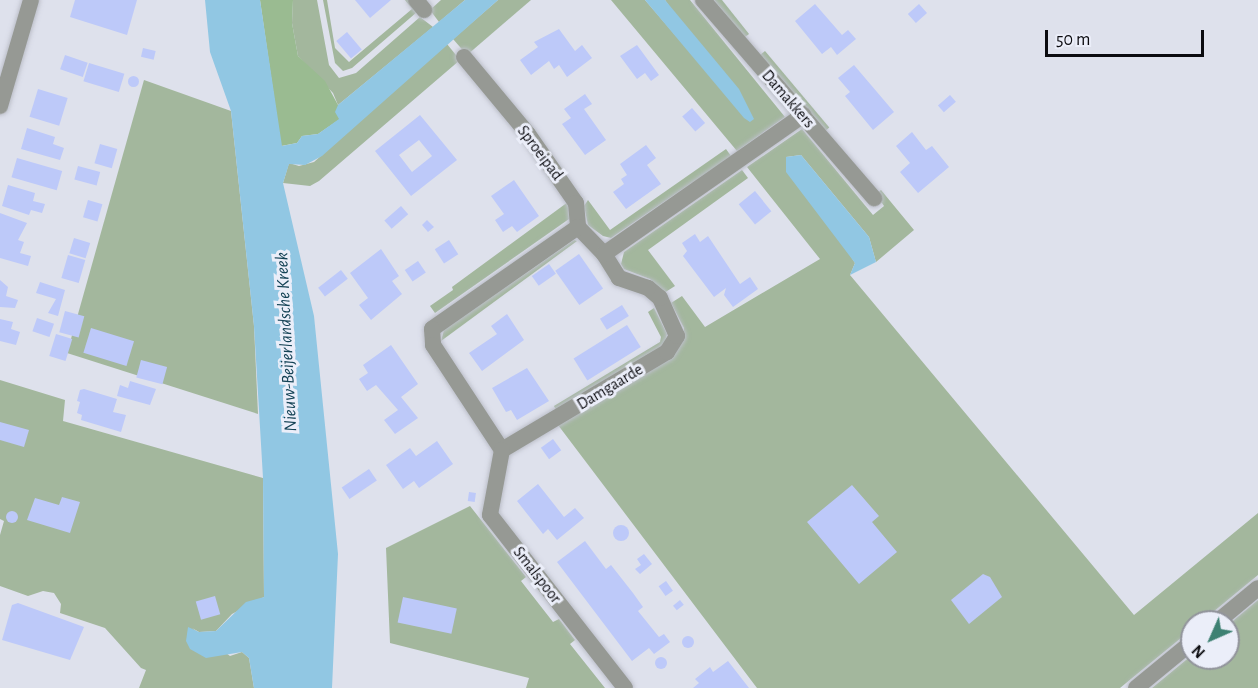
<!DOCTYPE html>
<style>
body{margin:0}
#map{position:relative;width:1258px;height:688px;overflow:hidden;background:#dee1ec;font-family:"Alegreya Sans",sans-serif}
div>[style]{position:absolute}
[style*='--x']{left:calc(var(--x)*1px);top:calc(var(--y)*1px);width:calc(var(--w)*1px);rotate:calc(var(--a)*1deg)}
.green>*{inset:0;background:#a3b79d;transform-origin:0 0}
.forest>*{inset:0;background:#9abb91}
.water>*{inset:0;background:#91c7e3}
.building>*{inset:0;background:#bdc9f9;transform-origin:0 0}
.round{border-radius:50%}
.roads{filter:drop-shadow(0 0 2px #bcbfc9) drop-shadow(0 0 2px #bcbfc9)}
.minor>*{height:16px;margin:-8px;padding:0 8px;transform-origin:8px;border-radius:8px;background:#969994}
.tertiary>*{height:16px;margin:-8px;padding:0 8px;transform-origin:8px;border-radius:8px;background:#969994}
span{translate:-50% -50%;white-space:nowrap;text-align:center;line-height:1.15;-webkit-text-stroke:6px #ebeef9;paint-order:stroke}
.street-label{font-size:16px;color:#0b0b0f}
.water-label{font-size:18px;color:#144255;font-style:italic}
.north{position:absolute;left:1180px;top:610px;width:60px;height:60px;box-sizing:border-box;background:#ebeef9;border:2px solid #91939b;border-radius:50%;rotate:225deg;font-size:16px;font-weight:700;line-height:24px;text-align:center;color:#0b0b0f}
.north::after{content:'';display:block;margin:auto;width:21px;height:27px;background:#3e8173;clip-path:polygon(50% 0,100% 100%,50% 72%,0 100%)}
.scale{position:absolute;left:1045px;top:30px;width:159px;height:27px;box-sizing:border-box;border:3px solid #0b0b0f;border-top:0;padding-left:8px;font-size:18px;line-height:21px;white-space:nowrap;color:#0b0b0f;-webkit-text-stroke:4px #ebeef9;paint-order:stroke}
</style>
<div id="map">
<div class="green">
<div style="clip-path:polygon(293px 0,317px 0,329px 65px,339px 78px,356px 73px,420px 17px,433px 27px,338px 105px,333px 93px,298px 56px,292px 23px)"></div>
<div style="clip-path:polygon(323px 0,327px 0,335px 48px,349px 62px,412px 9px,405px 0,412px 0,417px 12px,352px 68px,343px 71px,335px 63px)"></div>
<div style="clip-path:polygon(441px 0,465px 0,439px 22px,430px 10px)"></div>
<div style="clip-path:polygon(498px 0,531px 0,467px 55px,453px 39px)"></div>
<div style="clip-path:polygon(611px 0,645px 0,750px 122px,665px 0,690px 0,785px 117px,737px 151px)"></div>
<div style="clip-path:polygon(714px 0,722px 0,749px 34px,745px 37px)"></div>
<div style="clip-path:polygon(447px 44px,460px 60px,319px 181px,310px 186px,283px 183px,289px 163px,299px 166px,314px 162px)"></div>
<div style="left:765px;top:51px;width:100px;height:6px;rotate:50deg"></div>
<div style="clip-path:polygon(144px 80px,231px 111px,254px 326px,258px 414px,67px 353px)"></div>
<div style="clip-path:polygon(802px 129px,873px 215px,884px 206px,876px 194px,881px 190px,914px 230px,876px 262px,869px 237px,801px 155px,786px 157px,855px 263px,850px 275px,1134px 615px,1258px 513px,1258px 575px,1201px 622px,1192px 622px,1192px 629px,1120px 688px,757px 688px,558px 425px,674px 354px,684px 338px,684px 328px,671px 303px,682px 296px,705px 327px,820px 259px,747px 167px)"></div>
<div style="clip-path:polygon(726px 149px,731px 156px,611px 238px,603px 236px,588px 225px,584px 206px,588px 200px,610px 230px)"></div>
<div style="clip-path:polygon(742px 170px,748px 178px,648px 250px,675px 286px,664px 293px,650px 279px,624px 269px,621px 264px,624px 252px)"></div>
<div style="clip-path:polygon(568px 202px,569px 219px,435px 313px,430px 306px,453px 290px,452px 287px)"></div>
<div style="clip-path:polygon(574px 240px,577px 241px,441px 341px,444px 330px)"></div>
<div style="clip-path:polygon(654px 308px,667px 334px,664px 345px,556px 410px,554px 406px,660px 342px,661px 337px,648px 312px)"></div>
<div style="clip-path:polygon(0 380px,65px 400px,63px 421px,263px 478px,264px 597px,232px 614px,216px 631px,199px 632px,192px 628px,230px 656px,242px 652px,249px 658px,254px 688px,139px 688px,146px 670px,141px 668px,105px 628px,60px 613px,61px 604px,54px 593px,43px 591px,28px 596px,0 586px,0 535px,4px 521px,0 519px)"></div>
<div style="clip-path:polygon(470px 506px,526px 577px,521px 581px,553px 622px,559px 619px,575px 640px,570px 644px,605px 688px,526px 688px,529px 678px,390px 643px,386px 548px)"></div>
<div style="clip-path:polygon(1258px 600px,1258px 688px,1152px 688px,1192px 655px,1192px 658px,1228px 658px,1228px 625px)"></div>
</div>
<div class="forest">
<div style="clip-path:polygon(260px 0,293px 0,292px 23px,298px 56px,325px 81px,338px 105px,340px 119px,318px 134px,302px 136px,297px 143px,281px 146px)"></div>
</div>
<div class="water">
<div style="clip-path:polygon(205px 0,260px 0,282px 146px,297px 143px,302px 136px,318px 134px,339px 119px,335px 112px,338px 105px,465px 0,498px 0,322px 156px,305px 165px,289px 164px,283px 183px,314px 316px,338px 554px,332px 688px,254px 688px,249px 658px,242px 652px,206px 658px,190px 649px,186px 641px,188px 627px,199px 632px,216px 631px,246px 602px,264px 597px,263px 478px,254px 326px,231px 111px,210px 52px)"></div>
<div style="clip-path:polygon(645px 0,665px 0,739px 89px,754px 119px,750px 122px,744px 118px)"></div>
<div style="clip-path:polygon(801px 155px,869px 237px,876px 262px,850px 275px,855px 263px,786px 172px,786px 157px)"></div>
</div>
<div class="building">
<div style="clip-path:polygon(75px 0,137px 0,127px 35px,70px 17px)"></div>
<div style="clip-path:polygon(355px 0,391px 0,370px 18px)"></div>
<div style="clip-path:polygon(815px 4px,842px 35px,848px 30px,856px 39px,837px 55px,831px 47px,822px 54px,795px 21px)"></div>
<div style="left:919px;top:4px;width:12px;height:15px;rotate:48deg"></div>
<div style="clip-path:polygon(559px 29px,575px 51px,582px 45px,592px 58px,567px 77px,559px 65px,554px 69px,549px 61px,531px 75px,520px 60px,538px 47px,534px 42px)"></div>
<div style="left:347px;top:32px;width:23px;height:14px;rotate:50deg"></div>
<div style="clip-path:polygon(637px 45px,659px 75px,651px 81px,645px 73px,637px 79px,620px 56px)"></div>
<div style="left:143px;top:48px;width:13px;height:9px;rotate:13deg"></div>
<div style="left:65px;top:55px;width:24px;height:15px;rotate:19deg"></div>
<div style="left:89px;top:63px;width:37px;height:19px;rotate:17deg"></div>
<div style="clip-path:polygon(854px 65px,894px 112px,873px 130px,845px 96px,850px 92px,838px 78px)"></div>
<div class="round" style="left:127.5px;top:75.5px;width:11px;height:11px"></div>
<div style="left:38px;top:89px;width:31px;height:29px;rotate:17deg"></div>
<div style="clip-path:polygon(585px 94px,592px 104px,584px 109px,606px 140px,585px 155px,562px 124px,571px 118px,564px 109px)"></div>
<div style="left:950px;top:95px;width:9px;height:16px;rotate:49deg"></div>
<div style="left:692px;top:108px;width:20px;height:13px;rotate:49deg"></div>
<div style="clip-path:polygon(evenodd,420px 115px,457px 160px,411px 196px,375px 151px,420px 115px,419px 140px,432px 156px,412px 172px,399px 155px,419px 140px)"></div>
<div style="clip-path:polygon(27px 128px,55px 137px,53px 144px,64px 148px,60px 160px,21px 149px)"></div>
<div style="clip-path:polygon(912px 132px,926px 150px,932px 146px,949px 167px,918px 193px,900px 172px,910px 163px,896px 146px)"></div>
<div style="left:100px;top:144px;width:18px;height:20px;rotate:16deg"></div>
<div style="clip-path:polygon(646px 145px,656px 158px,647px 165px,661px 184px,626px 209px,613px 192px,624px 184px,621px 179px,627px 175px,620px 164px)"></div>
<div style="left:17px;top:158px;width:47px;height:20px;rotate:16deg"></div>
<div style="left:78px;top:166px;width:23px;height:14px;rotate:15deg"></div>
<div style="clip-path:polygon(514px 180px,539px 216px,517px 232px,512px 226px,503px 232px,495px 220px,504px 214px,491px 196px)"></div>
<div style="clip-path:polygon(8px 185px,35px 193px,33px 201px,45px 204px,42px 213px,31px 210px,29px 215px,2px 206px)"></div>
<div style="left:755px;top:191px;width:26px;height:21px;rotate:51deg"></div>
<div style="left:88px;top:200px;width:15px;height:18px;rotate:16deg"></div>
<div style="left:401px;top:206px;width:11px;height:22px;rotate:49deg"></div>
<div style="clip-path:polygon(0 213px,27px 223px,18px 240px,24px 242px,20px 253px,31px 256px,28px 266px,0 258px)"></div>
<div style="clip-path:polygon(427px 220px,434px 227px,428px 232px,422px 225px)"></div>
<div style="clip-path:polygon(695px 234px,700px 242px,708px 236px,740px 284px,750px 277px,758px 289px,733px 307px,724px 295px,726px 288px,714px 297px,683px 256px,687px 251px,682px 243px)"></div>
<div style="left:74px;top:238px;width:17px;height:16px;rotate:17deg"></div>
<div style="left:449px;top:240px;width:17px;height:17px;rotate:57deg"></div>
<div style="clip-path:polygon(381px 249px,399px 276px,392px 281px,402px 294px,371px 320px,359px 305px,368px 298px,350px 273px)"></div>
<div style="left:579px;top:254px;width:42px;height:29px;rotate:55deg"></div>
<div style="left:68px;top:255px;width:18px;height:24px;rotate:16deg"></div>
<div style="left:418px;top:261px;width:14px;height:16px;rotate:56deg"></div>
<div style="left:549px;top:264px;width:12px;height:21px;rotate:55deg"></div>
<div style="left:341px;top:270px;width:11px;height:29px;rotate:52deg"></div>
<div style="clip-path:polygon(0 280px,8px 287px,6px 296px,18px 300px,15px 308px,0 307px)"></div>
<div style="clip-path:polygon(40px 282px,65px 290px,58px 316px,48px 313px,56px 299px,36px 293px)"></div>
<div style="left:622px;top:305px;width:13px;height:26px;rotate:58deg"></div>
<div style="left:65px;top:311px;width:20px;height:22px;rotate:15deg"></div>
<div style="clip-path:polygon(507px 314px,524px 340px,482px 371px,469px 353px,497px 334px,491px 326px)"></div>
<div style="left:37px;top:318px;width:18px;height:14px;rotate:19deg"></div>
<div style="clip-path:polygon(0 319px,13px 322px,11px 329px,20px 332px,16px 345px,0 341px)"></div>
<div style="left:627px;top:325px;width:26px;height:63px;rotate:58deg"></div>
<div style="left:91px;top:328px;width:45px;height:26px;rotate:17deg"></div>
<div style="left:56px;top:334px;width:17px;height:23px;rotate:17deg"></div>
<div style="clip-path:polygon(391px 345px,418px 384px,401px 397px,418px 418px,395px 434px,384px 420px,398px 410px,376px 385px,367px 391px,359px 379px,368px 373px,363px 365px)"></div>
<div style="left:141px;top:360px;width:27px;height:18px;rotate:15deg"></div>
<div style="clip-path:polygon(527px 368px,549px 401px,517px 420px,511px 410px,506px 412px,492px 388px)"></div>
<div style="clip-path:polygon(130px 381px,156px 389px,150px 405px,117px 396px,120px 385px,128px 388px)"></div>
<div style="clip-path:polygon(84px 389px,117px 399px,113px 412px,126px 415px,121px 432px,81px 420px,82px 415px,77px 413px,80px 402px,77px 401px,80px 390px)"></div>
<div style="clip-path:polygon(0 422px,29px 430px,24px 447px,0 440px)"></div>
<div style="left:553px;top:439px;width:14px;height:15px;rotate:54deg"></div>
<div style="clip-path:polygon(437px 441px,453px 464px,419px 488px,414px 481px,403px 489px,386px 465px,410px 448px,416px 456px)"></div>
<div style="left:369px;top:469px;width:14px;height:33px;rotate:56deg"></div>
<div style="clip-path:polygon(538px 484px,564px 517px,575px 508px,584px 518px,557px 540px,548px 529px,543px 534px,517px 501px)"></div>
<div style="clip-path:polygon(852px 485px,879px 516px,872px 522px,897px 552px,859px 584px,807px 522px)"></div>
<div style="left:469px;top:492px;width:7px;height:9px;rotate:8deg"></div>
<div style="clip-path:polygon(62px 497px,80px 502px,70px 533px,27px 520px,35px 498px,59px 505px)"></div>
<div class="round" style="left:6px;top:511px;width:12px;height:12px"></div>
<div class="round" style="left:613px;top:525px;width:16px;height:16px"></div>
<div style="clip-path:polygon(585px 541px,606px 569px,611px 565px,633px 593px,643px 607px,638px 611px,659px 637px,664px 634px,670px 642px,654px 654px,649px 648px,632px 661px,557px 562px)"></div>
<div style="clip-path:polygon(644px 554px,652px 564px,640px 574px,635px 569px,641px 565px,637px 559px)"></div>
<div style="clip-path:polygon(983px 574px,990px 577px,1002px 597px,969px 624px,951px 600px)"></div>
<div style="left:666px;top:581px;width:12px;height:9px;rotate:55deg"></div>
<div style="left:215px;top:596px;width:19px;height:20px;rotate:74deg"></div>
<div style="left:403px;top:597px;width:55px;height:26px;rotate:12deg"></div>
<div style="left:680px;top:600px;width:6px;height:9px;rotate:51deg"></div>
<div style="clip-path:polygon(18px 603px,84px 627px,70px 660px,2px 640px,12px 605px)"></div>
<div class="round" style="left:682px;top:636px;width:12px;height:12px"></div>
<div class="round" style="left:655px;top:657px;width:12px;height:12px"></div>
<div style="clip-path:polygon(728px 661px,749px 688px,693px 688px,699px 683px,695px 679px,710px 667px,713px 672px)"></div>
</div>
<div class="roads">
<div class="minor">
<div style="--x:416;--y:0;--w:13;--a:51"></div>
<div style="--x:703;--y:0;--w:262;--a:49.2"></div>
<div style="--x:464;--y:57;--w:100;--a:50.3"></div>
<div style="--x:528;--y:134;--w:84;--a:55.2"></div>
<div style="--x:576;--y:203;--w:24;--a:85"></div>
<div style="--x:578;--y:227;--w:37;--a:46"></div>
<div style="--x:0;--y:106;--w:110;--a:-73.7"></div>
<div style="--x:578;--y:227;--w:178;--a:145.1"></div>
<div style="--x:432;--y:329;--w:16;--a:86"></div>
<div style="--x:433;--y:345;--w:126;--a:56.7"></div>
<div style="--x:502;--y:450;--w:192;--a:-30.7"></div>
<div style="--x:667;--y:352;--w:19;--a:-58"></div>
<div style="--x:677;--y:336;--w:42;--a:-114.1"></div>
<div style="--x:660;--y:298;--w:16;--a:-140"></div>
<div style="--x:648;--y:288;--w:31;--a:-161"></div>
<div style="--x:619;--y:278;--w:28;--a:-122"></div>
<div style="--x:604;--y:254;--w:243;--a:-34.9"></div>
<div style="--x:502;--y:450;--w:66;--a:100.5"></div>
<div style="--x:490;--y:515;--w:219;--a:52"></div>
</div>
<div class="tertiary">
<div style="--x:1217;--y:622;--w:53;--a:-39.7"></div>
<div style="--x:1136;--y:688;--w:72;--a:-39.4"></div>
</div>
</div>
<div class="street-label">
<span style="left:788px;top:99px;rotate:49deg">Damakkers</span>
<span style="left:540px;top:153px;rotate:53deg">Sproeipad</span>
<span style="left:610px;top:387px;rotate:-31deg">Damgaarde</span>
<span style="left:537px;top:575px;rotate:52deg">Smalspoor</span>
</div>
<div class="water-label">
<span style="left:287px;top:342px;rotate:-93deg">Nieuw-Beijerlandsche Kreek</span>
</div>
<div class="north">N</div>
<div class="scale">50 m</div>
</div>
